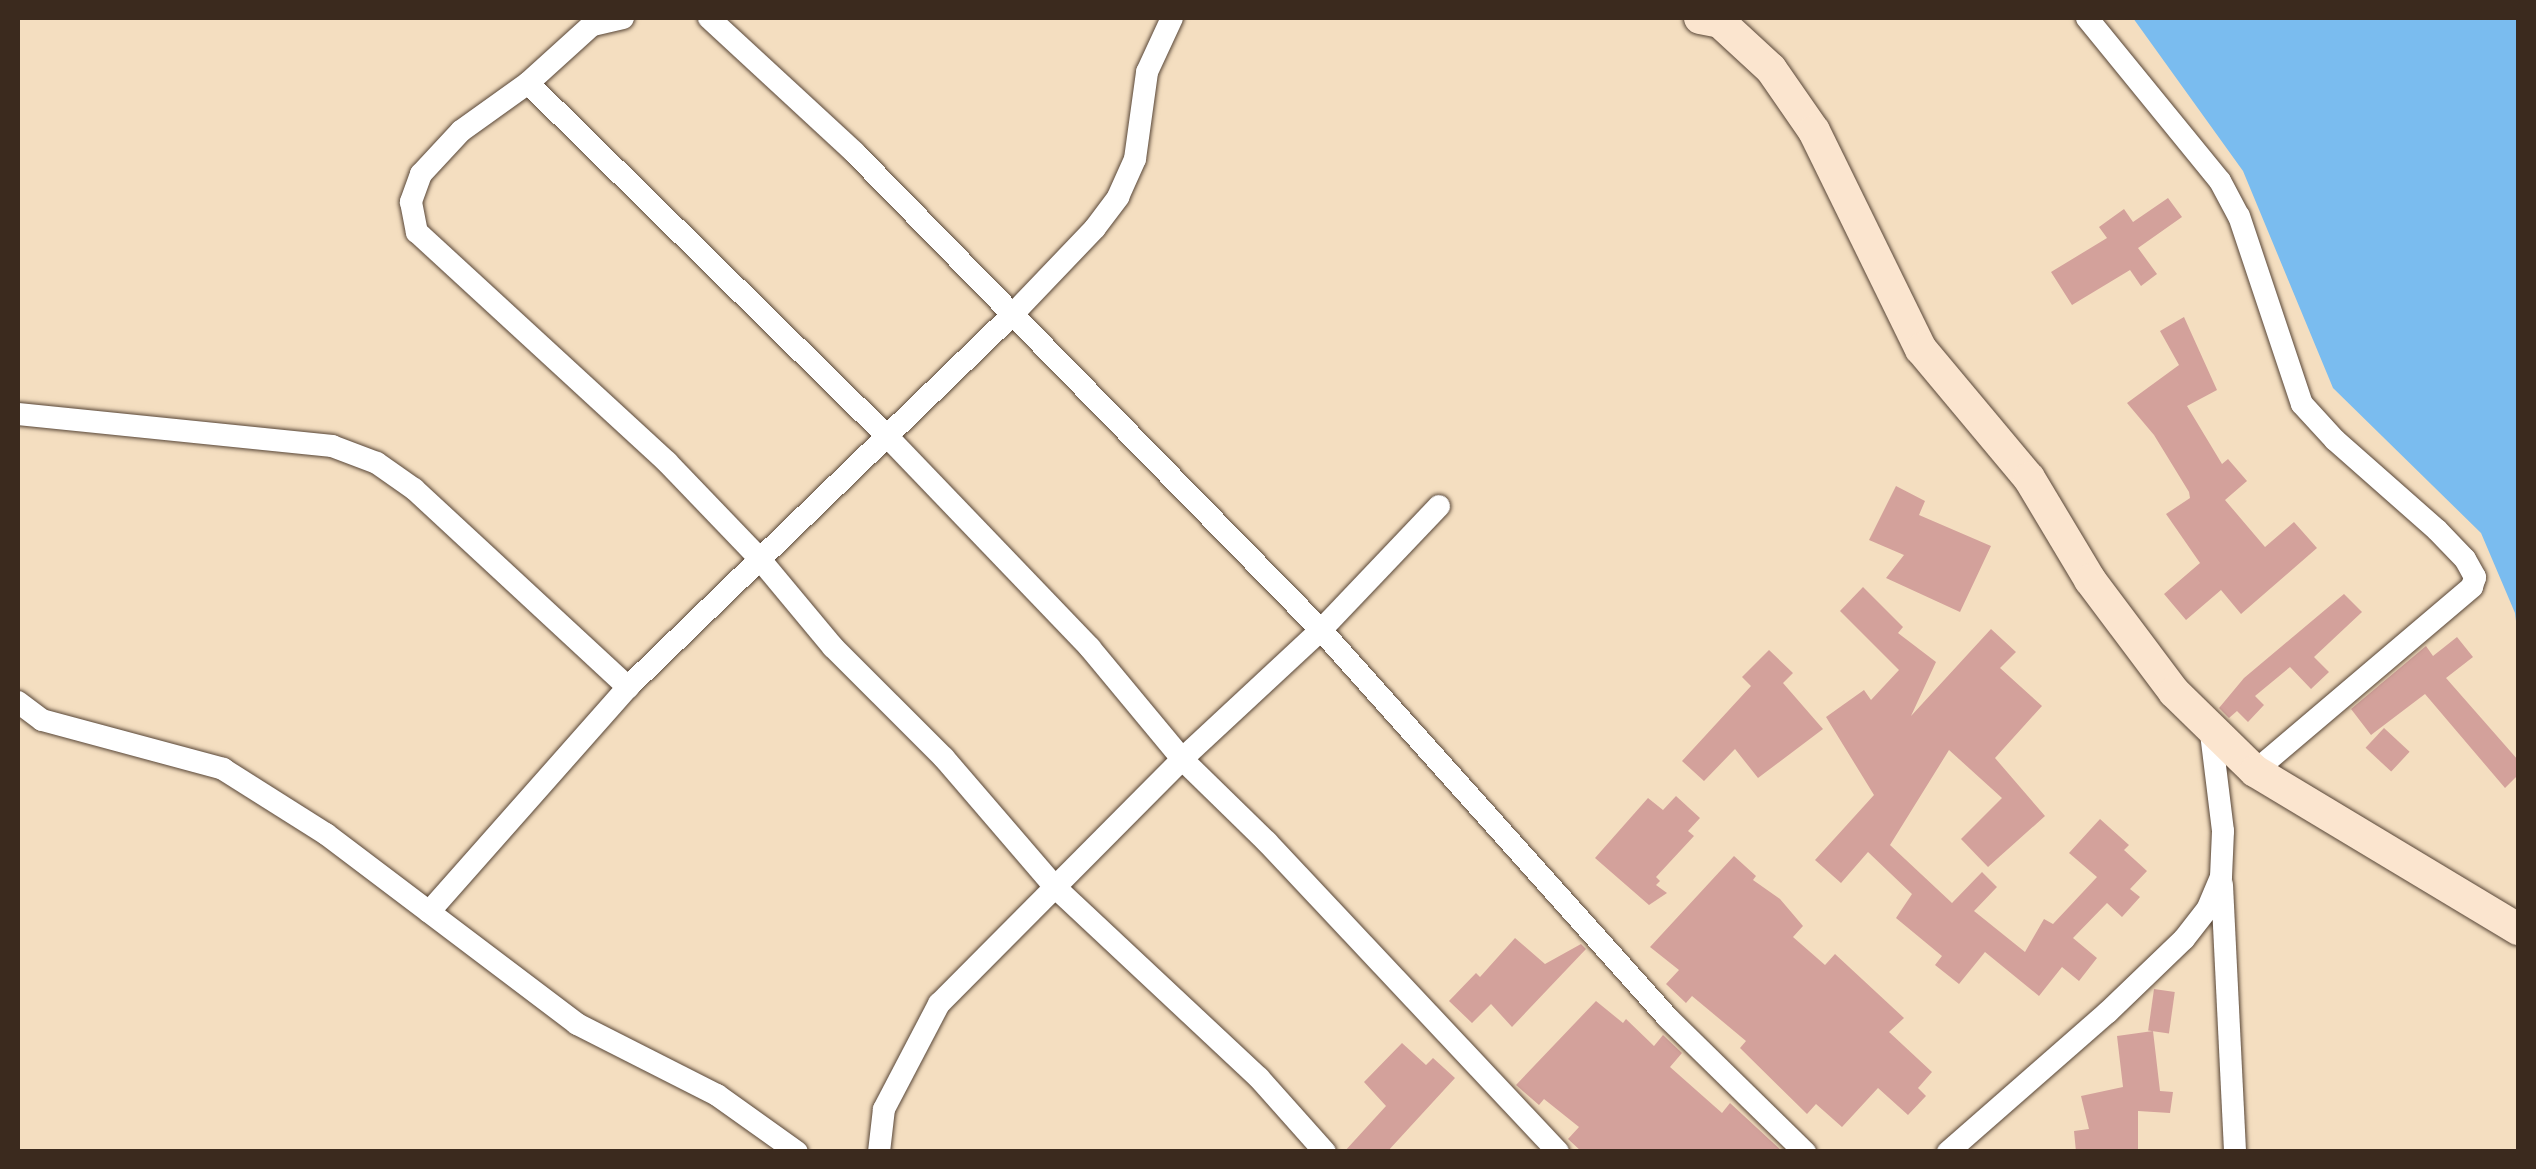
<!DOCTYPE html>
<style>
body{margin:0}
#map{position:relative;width:2536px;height:1169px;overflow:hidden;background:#f4dec0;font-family:Kalam,sans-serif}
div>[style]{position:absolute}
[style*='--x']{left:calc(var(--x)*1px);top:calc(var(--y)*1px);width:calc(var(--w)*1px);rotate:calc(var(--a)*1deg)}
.water>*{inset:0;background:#7abcef}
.building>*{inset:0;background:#d3a19b;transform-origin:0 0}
.roads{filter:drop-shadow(0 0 2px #574536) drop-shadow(0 0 2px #574536)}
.street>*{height:22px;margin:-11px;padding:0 11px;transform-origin:11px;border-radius:11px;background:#fff}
.secondary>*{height:32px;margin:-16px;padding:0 16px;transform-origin:16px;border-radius:16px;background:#fbe5cf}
span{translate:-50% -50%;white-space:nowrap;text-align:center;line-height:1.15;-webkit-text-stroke:8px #fcf5e5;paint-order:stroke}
.frame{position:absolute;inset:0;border:20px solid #3b2a1e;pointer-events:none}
</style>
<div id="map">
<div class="water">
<div style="clip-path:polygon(2133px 18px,2518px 18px,2518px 637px,2515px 613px,2481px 533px,2333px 388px,2243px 171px)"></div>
</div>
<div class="building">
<div style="clip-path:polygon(2168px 198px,2182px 217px,2138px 248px,2157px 274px,2141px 286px,2130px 270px,2072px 305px,2051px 272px,2107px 238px,2099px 227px,2124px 209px,2133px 222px)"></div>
<div style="clip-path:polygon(2184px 317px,2217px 390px,2187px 406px,2222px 464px,2228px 459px,2247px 481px,2225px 500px,2265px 547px,2294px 522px,2317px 548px,2241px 614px,2221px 590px,2186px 620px,2164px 594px,2200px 563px,2166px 514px,2190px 498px,2189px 492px,2154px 435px,2127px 403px,2179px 365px,2160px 331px)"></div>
<div style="clip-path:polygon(1896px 486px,1925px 501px,1919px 515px,1991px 546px,1960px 612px,1886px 578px,1904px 555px,1869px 540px)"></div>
<div style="clip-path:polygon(1863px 587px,1903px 627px,1898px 633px,1936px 662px,1911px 716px,1991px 629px,2016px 652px,2000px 668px,2042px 706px,1995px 758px,2045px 816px,1988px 867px,1961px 839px,2002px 798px,1949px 750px,1890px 845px,1952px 903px,1982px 872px,1997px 887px,1974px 911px,2025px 952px,2044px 919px,2053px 924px,2097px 877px,2069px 853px,2100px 819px,2129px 845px,2124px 850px,2147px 871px,2130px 889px,2140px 897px,2122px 917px,2107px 903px,2073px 938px,2097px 958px,2079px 981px,2062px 967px,2039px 996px,1985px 952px,1959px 984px,1935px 965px,1942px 956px,1896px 918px,1912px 894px,1868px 852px,1841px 883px,1815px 860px,1874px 795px,1826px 717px,1864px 690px,1871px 700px,1899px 670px,1840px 611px)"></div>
<div style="clip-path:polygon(2344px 594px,2362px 612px,2314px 657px,2329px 672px,2311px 689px,2290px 667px,2255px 696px,2264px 705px,2248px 722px,2237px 711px,2229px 718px,2219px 708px,2244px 678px)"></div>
<div style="clip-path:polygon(2457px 637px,2473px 657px,2446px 678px,2518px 760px,2518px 775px,2505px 788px,2425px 694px,2371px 735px,2351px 709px,2426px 646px,2433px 656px)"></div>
<div style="clip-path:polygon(1769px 650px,1793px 673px,1783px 683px,1823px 729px,1758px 778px,1735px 749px,1704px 781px,1682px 761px,1751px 686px,1742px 677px)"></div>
<div style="left:2384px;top:728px;width:35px;height:27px;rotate:43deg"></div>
<div style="clip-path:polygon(1676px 796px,1700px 818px,1688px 831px,1694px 836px,1656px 877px,1660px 881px,1656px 885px,1667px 893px,1649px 905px,1595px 858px,1648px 798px,1663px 810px)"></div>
<div style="clip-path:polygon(1734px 856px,1756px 876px,1753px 880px,1780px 899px,1803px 926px,1793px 937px,1825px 965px,1835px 954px,1904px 1018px,1889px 1032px,1932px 1072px,1918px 1088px,1926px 1096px,1908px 1115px,1878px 1088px,1842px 1127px,1816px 1104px,1807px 1114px,1740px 1048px,1746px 1041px,1692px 996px,1686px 1003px,1666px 984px,1679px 970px,1650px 947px)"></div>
<div style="clip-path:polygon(1515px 938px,1545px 964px,1581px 944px,1586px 949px,1512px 1027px,1491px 1004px,1472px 1023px,1449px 1001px,1476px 973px,1480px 977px)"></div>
<div style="left:2154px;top:989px;width:21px;height:42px;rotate:8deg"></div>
<div style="clip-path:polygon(1596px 1001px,1623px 1023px,1626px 1019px,1654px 1046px,1663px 1035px,1682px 1053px,1670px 1067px,1722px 1113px,1730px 1103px,1783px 1152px,1582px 1152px,1568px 1139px,1579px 1127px,1544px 1099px,1539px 1105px,1516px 1085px)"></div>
<div style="clip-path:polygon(2153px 1031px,2160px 1091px,2173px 1092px,2170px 1113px,2138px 1111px,2138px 1151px,2076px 1152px,2074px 1131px,2089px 1129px,2081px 1096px,2123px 1087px,2117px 1036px)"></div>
<div style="clip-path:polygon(1402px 1043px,1426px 1065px,1433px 1058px,1455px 1078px,1387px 1152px,1344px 1152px,1386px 1106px,1364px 1082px)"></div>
</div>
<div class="roads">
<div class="street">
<div style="--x:623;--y:18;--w:32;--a:167"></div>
<div style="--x:592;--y:25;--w:86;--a:137.8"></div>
<div style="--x:528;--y:83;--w:82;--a:144.4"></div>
<div style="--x:461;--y:131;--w:59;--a:132.9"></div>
<div style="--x:421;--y:174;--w:30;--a:110"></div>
<div style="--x:411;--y:202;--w:31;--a:79"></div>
<div style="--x:417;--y:232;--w:340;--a:42.6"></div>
<div style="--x:667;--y:462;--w:132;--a:46.2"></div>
<div style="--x:758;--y:557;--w:117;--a:50.2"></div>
<div style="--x:833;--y:647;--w:157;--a:45"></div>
<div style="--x:944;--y:758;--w:172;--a:49.3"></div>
<div style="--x:1056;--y:888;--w:278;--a:43.1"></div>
<div style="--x:1259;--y:1078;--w:99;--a:48.3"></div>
<div style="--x:709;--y:18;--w:197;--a:42.7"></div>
<div style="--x:854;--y:152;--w:668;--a:45.67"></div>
<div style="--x:1321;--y:630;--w:521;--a:48.19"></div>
<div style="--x:1668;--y:1018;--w:192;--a:44.4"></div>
<div style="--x:2087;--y:18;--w:210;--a:50.8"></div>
<div style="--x:2220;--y:181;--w:40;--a:62"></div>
<div style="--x:2239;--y:216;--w:198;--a:71.5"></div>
<div style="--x:2302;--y:404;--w:49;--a:47.5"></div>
<div style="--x:2335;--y:440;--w:136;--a:41.4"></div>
<div style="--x:2437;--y:530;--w:40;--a:46"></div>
<div style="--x:2465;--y:559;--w:21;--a:61"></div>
<div style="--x:2475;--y:577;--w:10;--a:107"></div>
<div style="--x:2472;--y:587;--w:285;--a:139.7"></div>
<div style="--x:528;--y:83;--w:502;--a:44.52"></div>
<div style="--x:886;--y:435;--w:295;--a:46.2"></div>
<div style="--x:1090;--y:648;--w:144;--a:50.3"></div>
<div style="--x:1182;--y:759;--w:119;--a:44.3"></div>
<div style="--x:1267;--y:842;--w:425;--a:46.8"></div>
<div style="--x:18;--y:414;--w:316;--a:5.8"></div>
<div style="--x:332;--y:446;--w:48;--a:20.7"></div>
<div style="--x:377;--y:463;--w:45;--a:35.1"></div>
<div style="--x:414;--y:489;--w:292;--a:42.8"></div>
<div style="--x:18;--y:702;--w:30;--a:37"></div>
<div style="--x:42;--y:720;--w:188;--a:15.1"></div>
<div style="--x:223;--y:769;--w:122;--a:32.3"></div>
<div style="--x:326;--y:834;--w:315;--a:37.1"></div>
<div style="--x:577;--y:1024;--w:157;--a:26.9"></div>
<div style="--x:717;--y:1095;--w:98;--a:35.5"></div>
<div style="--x:2222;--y:885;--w:267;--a:87.2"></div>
<div style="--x:429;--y:912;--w:300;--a:-48.5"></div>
<div style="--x:628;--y:687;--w:535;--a:-44.09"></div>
<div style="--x:1012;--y:315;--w:120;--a:-46.3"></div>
<div style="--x:1095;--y:228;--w:39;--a:-53"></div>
<div style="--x:1118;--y:197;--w:42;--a:-65.9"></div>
<div style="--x:1135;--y:159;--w:88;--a:-82.1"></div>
<div style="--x:1147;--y:72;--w:60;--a:-65.2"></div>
<div style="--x:879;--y:1152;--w:43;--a:-83.4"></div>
<div style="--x:884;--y:1109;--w:119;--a:-62.4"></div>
<div style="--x:939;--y:1004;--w:345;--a:-45.2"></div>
<div style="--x:1182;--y:759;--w:190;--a:-42.9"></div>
<div style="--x:1321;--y:630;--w:171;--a:-46.4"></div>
<div style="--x:1948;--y:1152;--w:211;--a:-41.2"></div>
<div style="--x:2107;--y:1013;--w:107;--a:-43.9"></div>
<div style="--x:2184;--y:939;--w:37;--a:-52"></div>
<div style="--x:2207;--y:910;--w:36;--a:-67"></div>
<div style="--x:2221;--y:877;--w:46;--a:-87.5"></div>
<div style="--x:2223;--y:831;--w:99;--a:-97"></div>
</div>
<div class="secondary">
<div style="--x:1700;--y:18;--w:20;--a:11"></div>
<div style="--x:1720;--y:22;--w:69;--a:42.7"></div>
<div style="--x:1771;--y:69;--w:75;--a:55.3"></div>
<div style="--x:1814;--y:131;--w:243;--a:63.9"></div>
<div style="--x:1921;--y:349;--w:168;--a:50.1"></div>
<div style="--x:2029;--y:478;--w:119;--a:59.1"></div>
<div style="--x:2090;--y:580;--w:140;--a:53.1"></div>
<div style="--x:2174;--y:692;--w:113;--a:44.3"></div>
<div style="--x:2255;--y:771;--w:307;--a:31"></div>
</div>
</div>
<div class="frame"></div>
</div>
